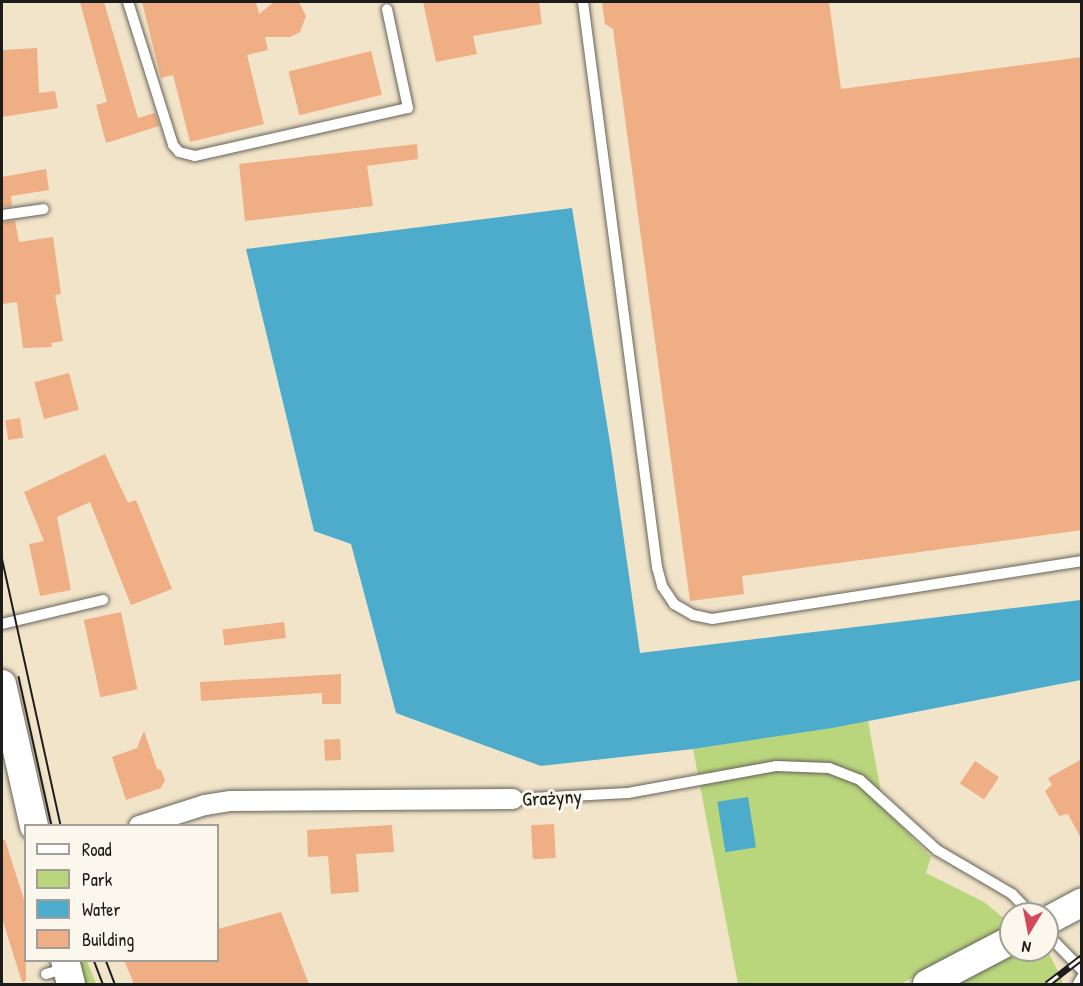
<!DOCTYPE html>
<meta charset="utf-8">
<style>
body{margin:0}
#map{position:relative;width:1083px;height:986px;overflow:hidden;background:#f1e4c9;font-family:"Patrick Hand",sans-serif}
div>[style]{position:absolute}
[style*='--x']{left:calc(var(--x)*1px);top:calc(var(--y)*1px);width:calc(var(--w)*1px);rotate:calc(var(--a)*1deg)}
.green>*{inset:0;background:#b9d67d}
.water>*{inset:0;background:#4daccc;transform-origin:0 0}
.building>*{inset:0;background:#efae84;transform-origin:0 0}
.roads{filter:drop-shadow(0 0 2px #676259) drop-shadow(0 0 2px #676259)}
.lane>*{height:10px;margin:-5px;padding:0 5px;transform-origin:5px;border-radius:5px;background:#fff}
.street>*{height:20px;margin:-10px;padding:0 10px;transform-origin:10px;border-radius:10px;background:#fff}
.secondary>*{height:28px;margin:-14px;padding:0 14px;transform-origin:14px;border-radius:14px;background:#fff}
.tram>*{height:1.5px;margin:-0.75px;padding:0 0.75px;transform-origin:0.75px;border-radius:0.75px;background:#1c1c1c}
.rail>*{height:7px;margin-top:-3.5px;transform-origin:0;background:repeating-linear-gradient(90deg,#fbf7ec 0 14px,#1c1c1c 0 28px);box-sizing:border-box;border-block:2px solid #1c1c1c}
span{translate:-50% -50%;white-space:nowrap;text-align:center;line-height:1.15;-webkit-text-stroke:6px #fbf7ec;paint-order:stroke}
.street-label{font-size:20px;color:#1c1c1c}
.frame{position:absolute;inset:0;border:3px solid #1c1c1c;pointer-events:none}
.legend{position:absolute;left:24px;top:824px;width:195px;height:138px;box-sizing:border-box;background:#fbf7ec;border:2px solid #a29f99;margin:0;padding:8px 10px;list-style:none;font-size:18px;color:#1c1c1c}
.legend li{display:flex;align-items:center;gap:12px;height:30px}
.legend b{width:30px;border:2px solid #a29f99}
.north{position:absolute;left:999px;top:902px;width:60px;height:60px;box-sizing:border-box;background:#fbf7ec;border:2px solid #a29f99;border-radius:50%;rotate:190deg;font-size:16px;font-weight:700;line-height:24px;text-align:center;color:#1c1c1c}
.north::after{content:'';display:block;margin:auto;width:21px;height:27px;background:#d1495b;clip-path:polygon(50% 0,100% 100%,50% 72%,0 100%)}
</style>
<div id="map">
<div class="green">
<div style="clip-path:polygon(868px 721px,884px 809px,931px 857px,926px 873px,984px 902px,1011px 924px,901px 984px,738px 984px,693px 749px)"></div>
<div style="clip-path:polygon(1019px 950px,1047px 950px,1062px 979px,1062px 984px,950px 984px)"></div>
<div style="clip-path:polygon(77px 961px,87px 961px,96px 984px,84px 984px)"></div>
</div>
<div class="water">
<div style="clip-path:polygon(572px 208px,611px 449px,640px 653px,1081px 600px,1081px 680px,832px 728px,693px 749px,541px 766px,396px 713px,351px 544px,314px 531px,246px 249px)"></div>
<div style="left:748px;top:797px;width:51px;height:31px;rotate:81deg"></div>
</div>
<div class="building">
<div style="clip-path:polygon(80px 2px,104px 2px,138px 118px,155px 113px,159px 126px,106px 143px,96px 105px,107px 102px)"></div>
<div style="clip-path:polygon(142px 2px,256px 2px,259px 14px,274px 2px,299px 2px,306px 16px,300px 32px,290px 37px,265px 37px,268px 50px,247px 55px,264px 124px,190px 142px,173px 75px,161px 78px)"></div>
<div style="clip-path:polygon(423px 2px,539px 2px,542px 24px,473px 36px,477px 54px,436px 62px)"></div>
<div style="clip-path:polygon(602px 2px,829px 2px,841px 89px,1082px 57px,1082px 530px,742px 576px,744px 594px,690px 601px,613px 29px,605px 24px)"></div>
<div style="clip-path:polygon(37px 48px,39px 93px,55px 91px,58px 108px,2px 117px,2px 50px)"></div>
<div style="left:371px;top:51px;width:45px;height:85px;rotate:76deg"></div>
<div style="clip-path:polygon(417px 144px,418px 159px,367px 166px,373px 206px,245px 221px,239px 164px)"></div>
<div style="clip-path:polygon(46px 169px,49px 190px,11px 196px,12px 206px,2px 207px,2px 177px)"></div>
<div style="clip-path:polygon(15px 221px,19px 242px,53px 237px,61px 294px,55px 295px,63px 341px,51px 343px,52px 347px,23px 348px,17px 302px,2px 304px,2px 222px)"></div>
<div style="left:69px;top:373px;width:38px;height:36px;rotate:75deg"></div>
<div style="left:20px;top:418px;width:20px;height:15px;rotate:81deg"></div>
<div style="clip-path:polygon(105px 454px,128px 503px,136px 500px,172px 589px,131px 605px,90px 502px,57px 517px,71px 590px,40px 596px,29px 544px,44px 541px,24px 492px)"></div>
<div style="left:121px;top:612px;width:79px;height:38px;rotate:78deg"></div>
<div style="left:284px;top:622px;width:16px;height:62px;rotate:83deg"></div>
<div style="clip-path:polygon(341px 674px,341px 704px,322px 704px,322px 693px,201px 701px,200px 682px)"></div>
<div style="clip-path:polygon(144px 731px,157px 769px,161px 770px,165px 780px,161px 788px,126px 800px,112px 757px,137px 748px)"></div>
<div style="left:340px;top:739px;width:21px;height:16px;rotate:87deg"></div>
<div style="clip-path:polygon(1082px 759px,1082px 840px,1068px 814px,1059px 816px,1045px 791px,1052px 785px,1048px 778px)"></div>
<div style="left:975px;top:761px;width:29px;height:27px;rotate:34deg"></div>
<div style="left:554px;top:824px;width:34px;height:23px;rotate:87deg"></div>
<div style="clip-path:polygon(392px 825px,394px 852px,356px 854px,359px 892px,331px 894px,328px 856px,308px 857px,307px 830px)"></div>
<div style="clip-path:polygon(2px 840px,5px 840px,26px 906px,26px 981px,22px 982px,2px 918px)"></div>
<div style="clip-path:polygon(281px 912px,309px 984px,134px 984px,124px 960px,218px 960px,218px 929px)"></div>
</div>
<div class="roads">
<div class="lane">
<div style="--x:128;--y:2;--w:150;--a:72.5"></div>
<div style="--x:173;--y:145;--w:9;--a:49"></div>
<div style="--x:179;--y:152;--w:16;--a:14"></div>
<div style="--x:195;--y:156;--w:218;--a:-12.7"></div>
<div style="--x:408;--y:108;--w:101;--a:-102"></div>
<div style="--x:583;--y:2;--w:570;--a:82.54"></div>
<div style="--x:657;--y:567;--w:20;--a:75"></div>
<div style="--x:662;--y:586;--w:22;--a:56"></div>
<div style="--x:674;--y:604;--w:22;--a:30"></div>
<div style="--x:693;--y:615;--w:19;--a:12"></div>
<div style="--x:712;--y:619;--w:375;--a:-8.9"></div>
<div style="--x:2;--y:215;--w:42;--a:-8.1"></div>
<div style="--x:2;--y:624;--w:104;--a:-13.4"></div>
<div style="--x:513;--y:799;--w:115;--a:-3"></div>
<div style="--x:628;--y:793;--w:150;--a:-10.3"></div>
<div style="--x:776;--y:766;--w:53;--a:2.2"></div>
<div style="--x:829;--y:768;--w:33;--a:21"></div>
<div style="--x:860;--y:780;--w:104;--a:42.3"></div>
<div style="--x:937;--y:850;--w:87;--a:30.4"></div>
<div style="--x:1012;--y:894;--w:28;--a:46"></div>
<div style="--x:1047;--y:934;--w:50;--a:45.8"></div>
<div style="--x:46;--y:974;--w:22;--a:-16"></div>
<div style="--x:1078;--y:984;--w:8;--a:-60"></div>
</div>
<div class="street">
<div style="--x:139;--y:826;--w:69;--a:-17.7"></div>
<div style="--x:205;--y:805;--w:26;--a:-9"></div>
<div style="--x:231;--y:801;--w:282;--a:-0.4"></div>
</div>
<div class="secondary">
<div style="--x:2;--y:684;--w:146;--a:77.3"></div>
<div style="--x:1047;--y:921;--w:40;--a:-28"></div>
<div style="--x:65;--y:960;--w:25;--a:76"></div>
<div style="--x:927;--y:984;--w:95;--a:-27.6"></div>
</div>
</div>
<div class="tram">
<div style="--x:2;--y:557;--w:275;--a:77.6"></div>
<div style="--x:19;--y:677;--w:153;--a:77.5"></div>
<div style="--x:94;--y:960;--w:26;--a:69"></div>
<div style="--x:106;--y:960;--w:26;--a:69"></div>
</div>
<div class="rail">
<div style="--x:1047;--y:984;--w:44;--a:-37.6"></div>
</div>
<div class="street-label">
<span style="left:552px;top:797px;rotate:-3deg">Grażyny</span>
</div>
<div class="frame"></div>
<ul class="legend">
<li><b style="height:8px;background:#fff"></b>Road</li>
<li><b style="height:16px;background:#b9d67d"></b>Park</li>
<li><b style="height:16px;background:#4daccc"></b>Water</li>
<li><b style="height:16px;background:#efae84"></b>Building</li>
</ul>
<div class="north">N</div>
</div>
